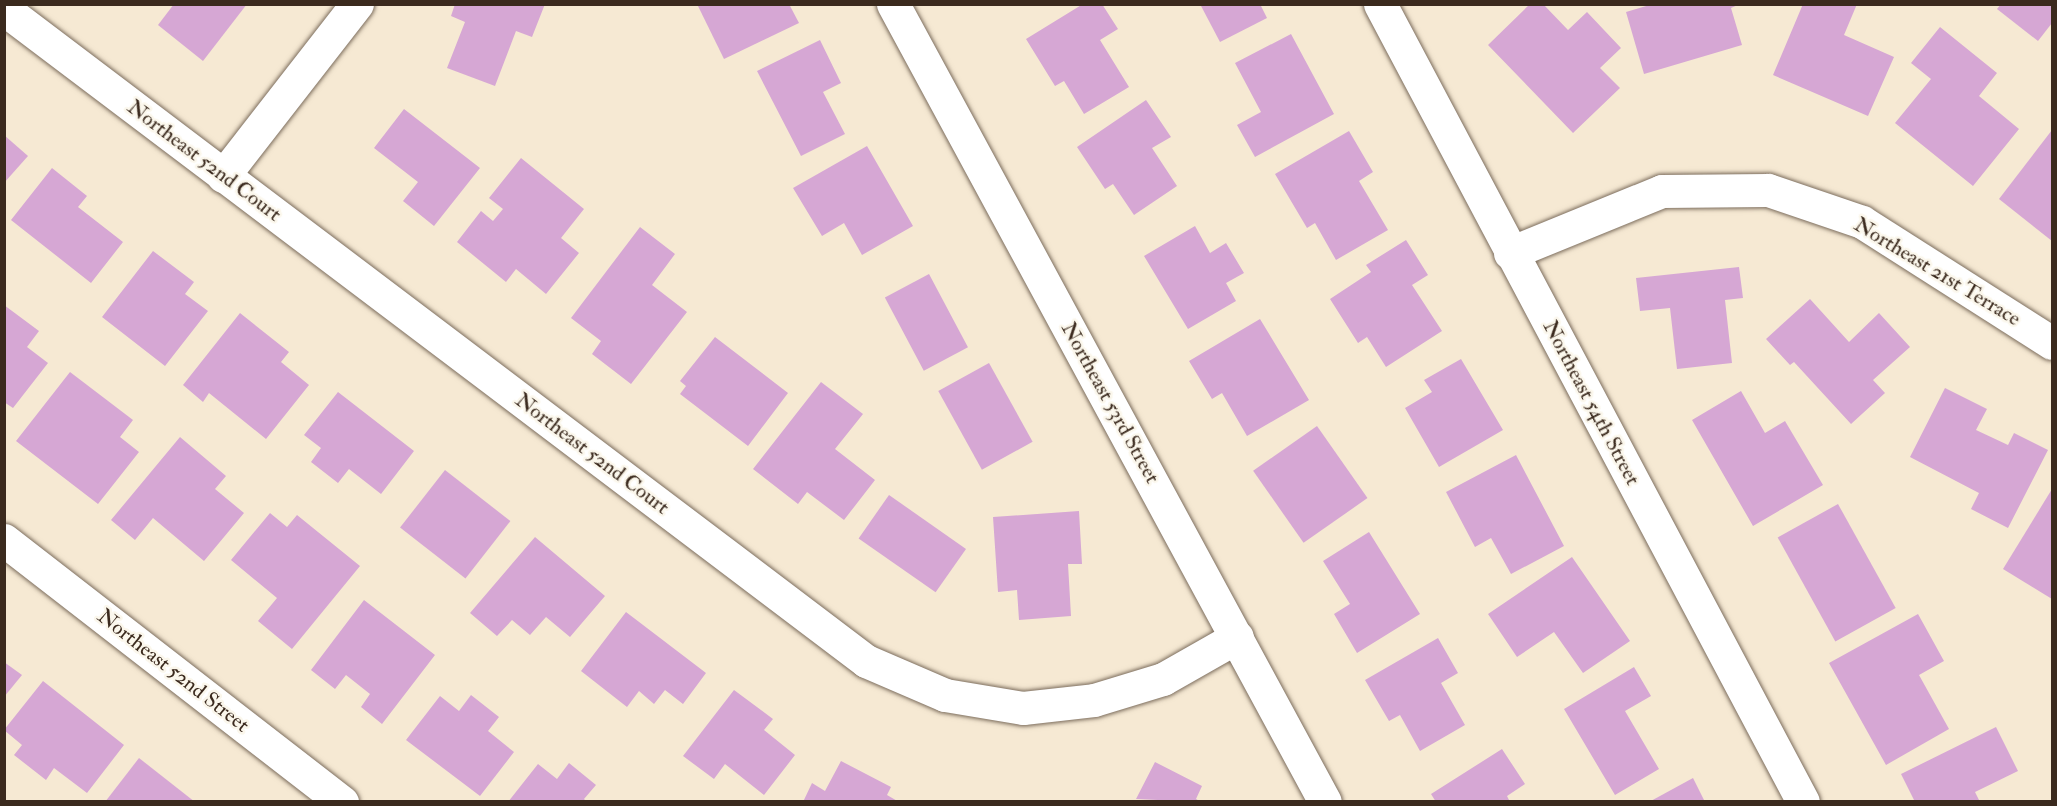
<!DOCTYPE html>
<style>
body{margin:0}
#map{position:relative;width:2057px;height:806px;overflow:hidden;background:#f6e9d3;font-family:"IM FELL Double Pica",serif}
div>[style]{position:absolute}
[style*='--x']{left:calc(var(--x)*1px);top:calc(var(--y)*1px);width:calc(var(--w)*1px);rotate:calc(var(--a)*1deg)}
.building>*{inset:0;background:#d6a7d4;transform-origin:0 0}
.roads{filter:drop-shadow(0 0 2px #7c6d5d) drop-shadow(0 0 2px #7c6d5d)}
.minor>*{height:33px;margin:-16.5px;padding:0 16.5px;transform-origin:16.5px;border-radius:16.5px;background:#fff}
span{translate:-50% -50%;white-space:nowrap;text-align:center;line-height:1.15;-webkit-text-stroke:5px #fbf7ec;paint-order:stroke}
.street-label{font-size:21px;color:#3b2a1e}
.frame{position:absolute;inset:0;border:6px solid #3b2a1e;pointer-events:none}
</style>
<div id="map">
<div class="building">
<div style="clip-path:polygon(174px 4px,247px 4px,203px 61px,158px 25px)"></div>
<div style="clip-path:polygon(455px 4px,545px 4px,532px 37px,516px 31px,495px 86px,447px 68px,465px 22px,451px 16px)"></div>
<div style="clip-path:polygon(697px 4px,789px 4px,799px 23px,724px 59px)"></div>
<div style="clip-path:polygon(1083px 4px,1102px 4px,1118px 29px,1100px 40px,1129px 87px,1084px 114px,1064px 81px,1055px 86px,1026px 39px)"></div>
<div style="clip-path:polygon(1200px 4px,1260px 4px,1267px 18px,1220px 42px)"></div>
<div style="clip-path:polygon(1530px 4px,1543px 4px,1568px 30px,1587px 12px,1621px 48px,1600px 68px,1620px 88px,1573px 133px,1488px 45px)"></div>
<div style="clip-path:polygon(1653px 4px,1740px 4px,1731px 8px,1742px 45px,1644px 74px,1626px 12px)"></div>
<div style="clip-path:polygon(1803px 4px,1857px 4px,1844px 35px,1894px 57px,1868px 116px,1773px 75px)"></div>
<div style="clip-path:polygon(2001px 4px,2052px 4px,2052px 23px,2038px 41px,1997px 9px)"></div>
<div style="clip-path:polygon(1940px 27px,1997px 73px,1979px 96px,2019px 129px,1973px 186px,1895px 123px,1931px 79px,1911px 63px)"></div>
<div style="clip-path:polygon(1291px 34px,1334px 114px,1255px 157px,1237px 125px,1261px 112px,1235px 63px)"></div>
<div style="clip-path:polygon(820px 40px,841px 83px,823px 92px,845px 134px,801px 156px,757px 71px)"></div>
<div style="clip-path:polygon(1146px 100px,1171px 137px,1152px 148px,1177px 186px,1134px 215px,1113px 184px,1105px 189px,1077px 147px)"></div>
<div style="clip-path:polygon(404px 109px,480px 168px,434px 226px,403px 201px,418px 182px,374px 148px)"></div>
<div style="clip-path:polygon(2052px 130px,2052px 241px,1999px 199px)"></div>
<div style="clip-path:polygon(1349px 131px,1373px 172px,1359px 181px,1388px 230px,1336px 260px,1315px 223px,1307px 228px,1275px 174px)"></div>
<div style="clip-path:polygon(4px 135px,28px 156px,4px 183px)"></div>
<div style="clip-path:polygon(867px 146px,913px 226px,862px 255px,844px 223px,822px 236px,793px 188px)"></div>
<div style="clip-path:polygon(521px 158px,584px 209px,561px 238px,579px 253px,546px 294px,516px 269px,506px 282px,457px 242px,481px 211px,493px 221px,503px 209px,489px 198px)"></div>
<div style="clip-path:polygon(52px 168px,87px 196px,78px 207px,123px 242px,91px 283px,11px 220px)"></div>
<div style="clip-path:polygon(1195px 226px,1210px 253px,1226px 243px,1244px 273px,1226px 283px,1236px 301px,1188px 329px,1144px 256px)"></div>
<div style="clip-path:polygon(640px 227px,675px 254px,652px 285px,687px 312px,631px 384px,592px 354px,601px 341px,571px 318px)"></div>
<div style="clip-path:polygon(1406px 240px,1428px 275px,1412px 285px,1442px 331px,1386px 367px,1367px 337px,1358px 343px,1330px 299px,1371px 272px,1366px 265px)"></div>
<div style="clip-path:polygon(153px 251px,194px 282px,185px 294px,208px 311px,165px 366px,102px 317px)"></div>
<div style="clip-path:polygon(1739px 267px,1743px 298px,1725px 300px,1732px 363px,1677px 369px,1670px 308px,1640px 311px,1636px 278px)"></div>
<div style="left:929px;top:274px;width:83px;height:50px;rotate:62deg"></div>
<div style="clip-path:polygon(1810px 299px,1849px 342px,1879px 313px,1910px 347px,1873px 380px,1885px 393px,1851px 424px,1794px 362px,1790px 365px,1766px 339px)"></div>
<div style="clip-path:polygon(4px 305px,39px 331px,27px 347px,48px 363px,13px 408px,4px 402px)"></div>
<div style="clip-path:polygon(240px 313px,289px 352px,281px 362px,309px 385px,266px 439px,209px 393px,203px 402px,183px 385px)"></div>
<div style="clip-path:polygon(1260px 319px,1309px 400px,1247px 436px,1222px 393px,1212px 399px,1189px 361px)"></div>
<div style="clip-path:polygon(715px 337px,788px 393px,748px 446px,680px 394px,686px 386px,680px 381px)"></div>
<div style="clip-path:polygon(1461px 359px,1503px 430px,1439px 467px,1405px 408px,1432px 392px,1424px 380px)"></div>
<div style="left:989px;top:363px;width:90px;height:58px;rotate:61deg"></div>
<div style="clip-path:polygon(70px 372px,133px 420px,120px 437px,139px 452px,98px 504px,16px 441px)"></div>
<div style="clip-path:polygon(821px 382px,863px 414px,835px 449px,875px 480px,844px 520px,807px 492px,798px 504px,753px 469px)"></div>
<div style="clip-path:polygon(1945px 388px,1987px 409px,1976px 430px,2008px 445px,2014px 433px,2048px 450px,2008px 528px,1971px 509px,1979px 493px,1910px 457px)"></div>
<div style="clip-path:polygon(1741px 391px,1765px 433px,1785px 421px,1823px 485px,1753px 526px,1692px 420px)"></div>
<div style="clip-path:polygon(338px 392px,414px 451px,381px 494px,349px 469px,338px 483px,311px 462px,321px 448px,304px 435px)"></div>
<div style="left:1317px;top:426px;width:88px;height:78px;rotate:55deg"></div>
<div style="clip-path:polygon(180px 437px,226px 476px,215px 489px,244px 513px,204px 561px,153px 518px,135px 540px,111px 520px)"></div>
<div style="clip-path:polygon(1516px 455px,1564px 546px,1511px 574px,1491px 538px,1475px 547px,1446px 492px)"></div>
<div style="left:445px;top:470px;width:83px;height:73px;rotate:38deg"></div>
<div style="clip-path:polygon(2052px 489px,2052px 599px,2003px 569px)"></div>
<div style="left:889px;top:495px;width:94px;height:53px;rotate:35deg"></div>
<div style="left:1838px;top:504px;width:119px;height:69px;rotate:61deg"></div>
<div style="clip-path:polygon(1079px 511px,1082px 564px,1068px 564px,1071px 616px,1019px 620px,1017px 590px,998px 592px,993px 517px)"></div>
<div style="clip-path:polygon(270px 513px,287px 527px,297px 515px,360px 566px,292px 649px,258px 621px,277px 598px,231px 560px)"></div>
<div style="clip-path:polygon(1369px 532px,1420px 614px,1357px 653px,1334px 614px,1350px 604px,1323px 561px)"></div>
<div style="clip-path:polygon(535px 537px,605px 596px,570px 637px,546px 617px,530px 635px,512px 620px,497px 636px,470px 613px)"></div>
<div style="clip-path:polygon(1572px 557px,1630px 641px,1583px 673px,1554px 632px,1517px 657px,1488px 614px)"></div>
<div style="clip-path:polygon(364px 600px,435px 655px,382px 724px,361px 707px,370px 694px,346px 675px,335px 689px,311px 670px)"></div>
<div style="clip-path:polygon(626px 612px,706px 673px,683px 704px,665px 690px,654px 704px,639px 691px,627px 707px,581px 671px)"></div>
<div style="clip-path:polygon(1918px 614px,1944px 661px,1919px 675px,1949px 729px,1886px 765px,1829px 663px)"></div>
<div style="clip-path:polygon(1438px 638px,1458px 673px,1441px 683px,1465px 725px,1420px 751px,1400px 715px,1389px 721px,1365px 680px)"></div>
<div style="clip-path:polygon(4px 662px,22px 675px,4px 697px)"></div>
<div style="clip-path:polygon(1634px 667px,1651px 696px,1625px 711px,1659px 769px,1615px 795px,1564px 709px)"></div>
<div style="clip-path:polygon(43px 681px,124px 745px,87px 793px,54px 768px,46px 780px,14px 755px,22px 745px,4px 730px)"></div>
<div style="clip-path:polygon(734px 690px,773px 719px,764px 730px,795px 755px,764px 795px,725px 764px,714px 779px,683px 756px)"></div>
<div style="clip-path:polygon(471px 695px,499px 717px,488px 731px,514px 752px,480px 796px,406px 740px,440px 696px,459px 711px)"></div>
<div style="clip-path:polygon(1996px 727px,2018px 771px,1975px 792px,1980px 802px,1915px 802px,1901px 774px)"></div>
<div style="clip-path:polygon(1502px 749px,1525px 784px,1507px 796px,1510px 802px,1436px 802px,1431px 794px)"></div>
<div style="clip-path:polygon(139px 758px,195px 802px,105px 802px)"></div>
<div style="clip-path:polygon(841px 761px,891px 787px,887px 795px,899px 802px,803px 802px,812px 783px,825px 791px)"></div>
<div style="clip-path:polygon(1155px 762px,1202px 786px,1196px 799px,1201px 802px,1136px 799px)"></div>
<div style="clip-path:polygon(569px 763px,596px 785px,584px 799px,587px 802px,508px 802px,538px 764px,557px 779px)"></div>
<div style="clip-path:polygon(1693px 778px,1705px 802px,1649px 802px)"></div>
</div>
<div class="roads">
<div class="minor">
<div style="--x:893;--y:4;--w:907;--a:61.57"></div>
<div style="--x:1380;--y:4;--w:903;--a:62.07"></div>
<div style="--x:4;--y:9;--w:1081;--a:37.1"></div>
<div style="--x:866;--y:661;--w:86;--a:23.3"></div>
<div style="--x:945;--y:695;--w:79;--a:9.5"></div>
<div style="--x:1023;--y:708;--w:71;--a:-6.4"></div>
<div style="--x:1094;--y:700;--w:72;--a:-16.9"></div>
<div style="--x:1163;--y:679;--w:85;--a:-29.6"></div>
<div style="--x:223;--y:176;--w:218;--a:-52.1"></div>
<div style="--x:1510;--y:253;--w:164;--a:-22.2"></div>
<div style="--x:1662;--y:191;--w:106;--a:-0.5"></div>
<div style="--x:1768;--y:190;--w:99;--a:18.8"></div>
<div style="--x:1862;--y:222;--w:225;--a:32.5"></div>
<div style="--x:4;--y:540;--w:428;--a:37.8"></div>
</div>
</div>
<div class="street-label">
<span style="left:204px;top:161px;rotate:37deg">Northeast 52nd Court</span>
<span style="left:1937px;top:272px;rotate:31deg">Northeast 21st Terrace</span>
<span style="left:1110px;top:403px;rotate:61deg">Northeast 53rd Street</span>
<span style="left:1591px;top:403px;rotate:62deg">Northeast 54th Street</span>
<span style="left:592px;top:454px;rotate:37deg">Northeast 52nd Court</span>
<span style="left:173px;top:671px;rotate:38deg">Northeast 52nd Street</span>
</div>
<div class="frame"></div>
</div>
